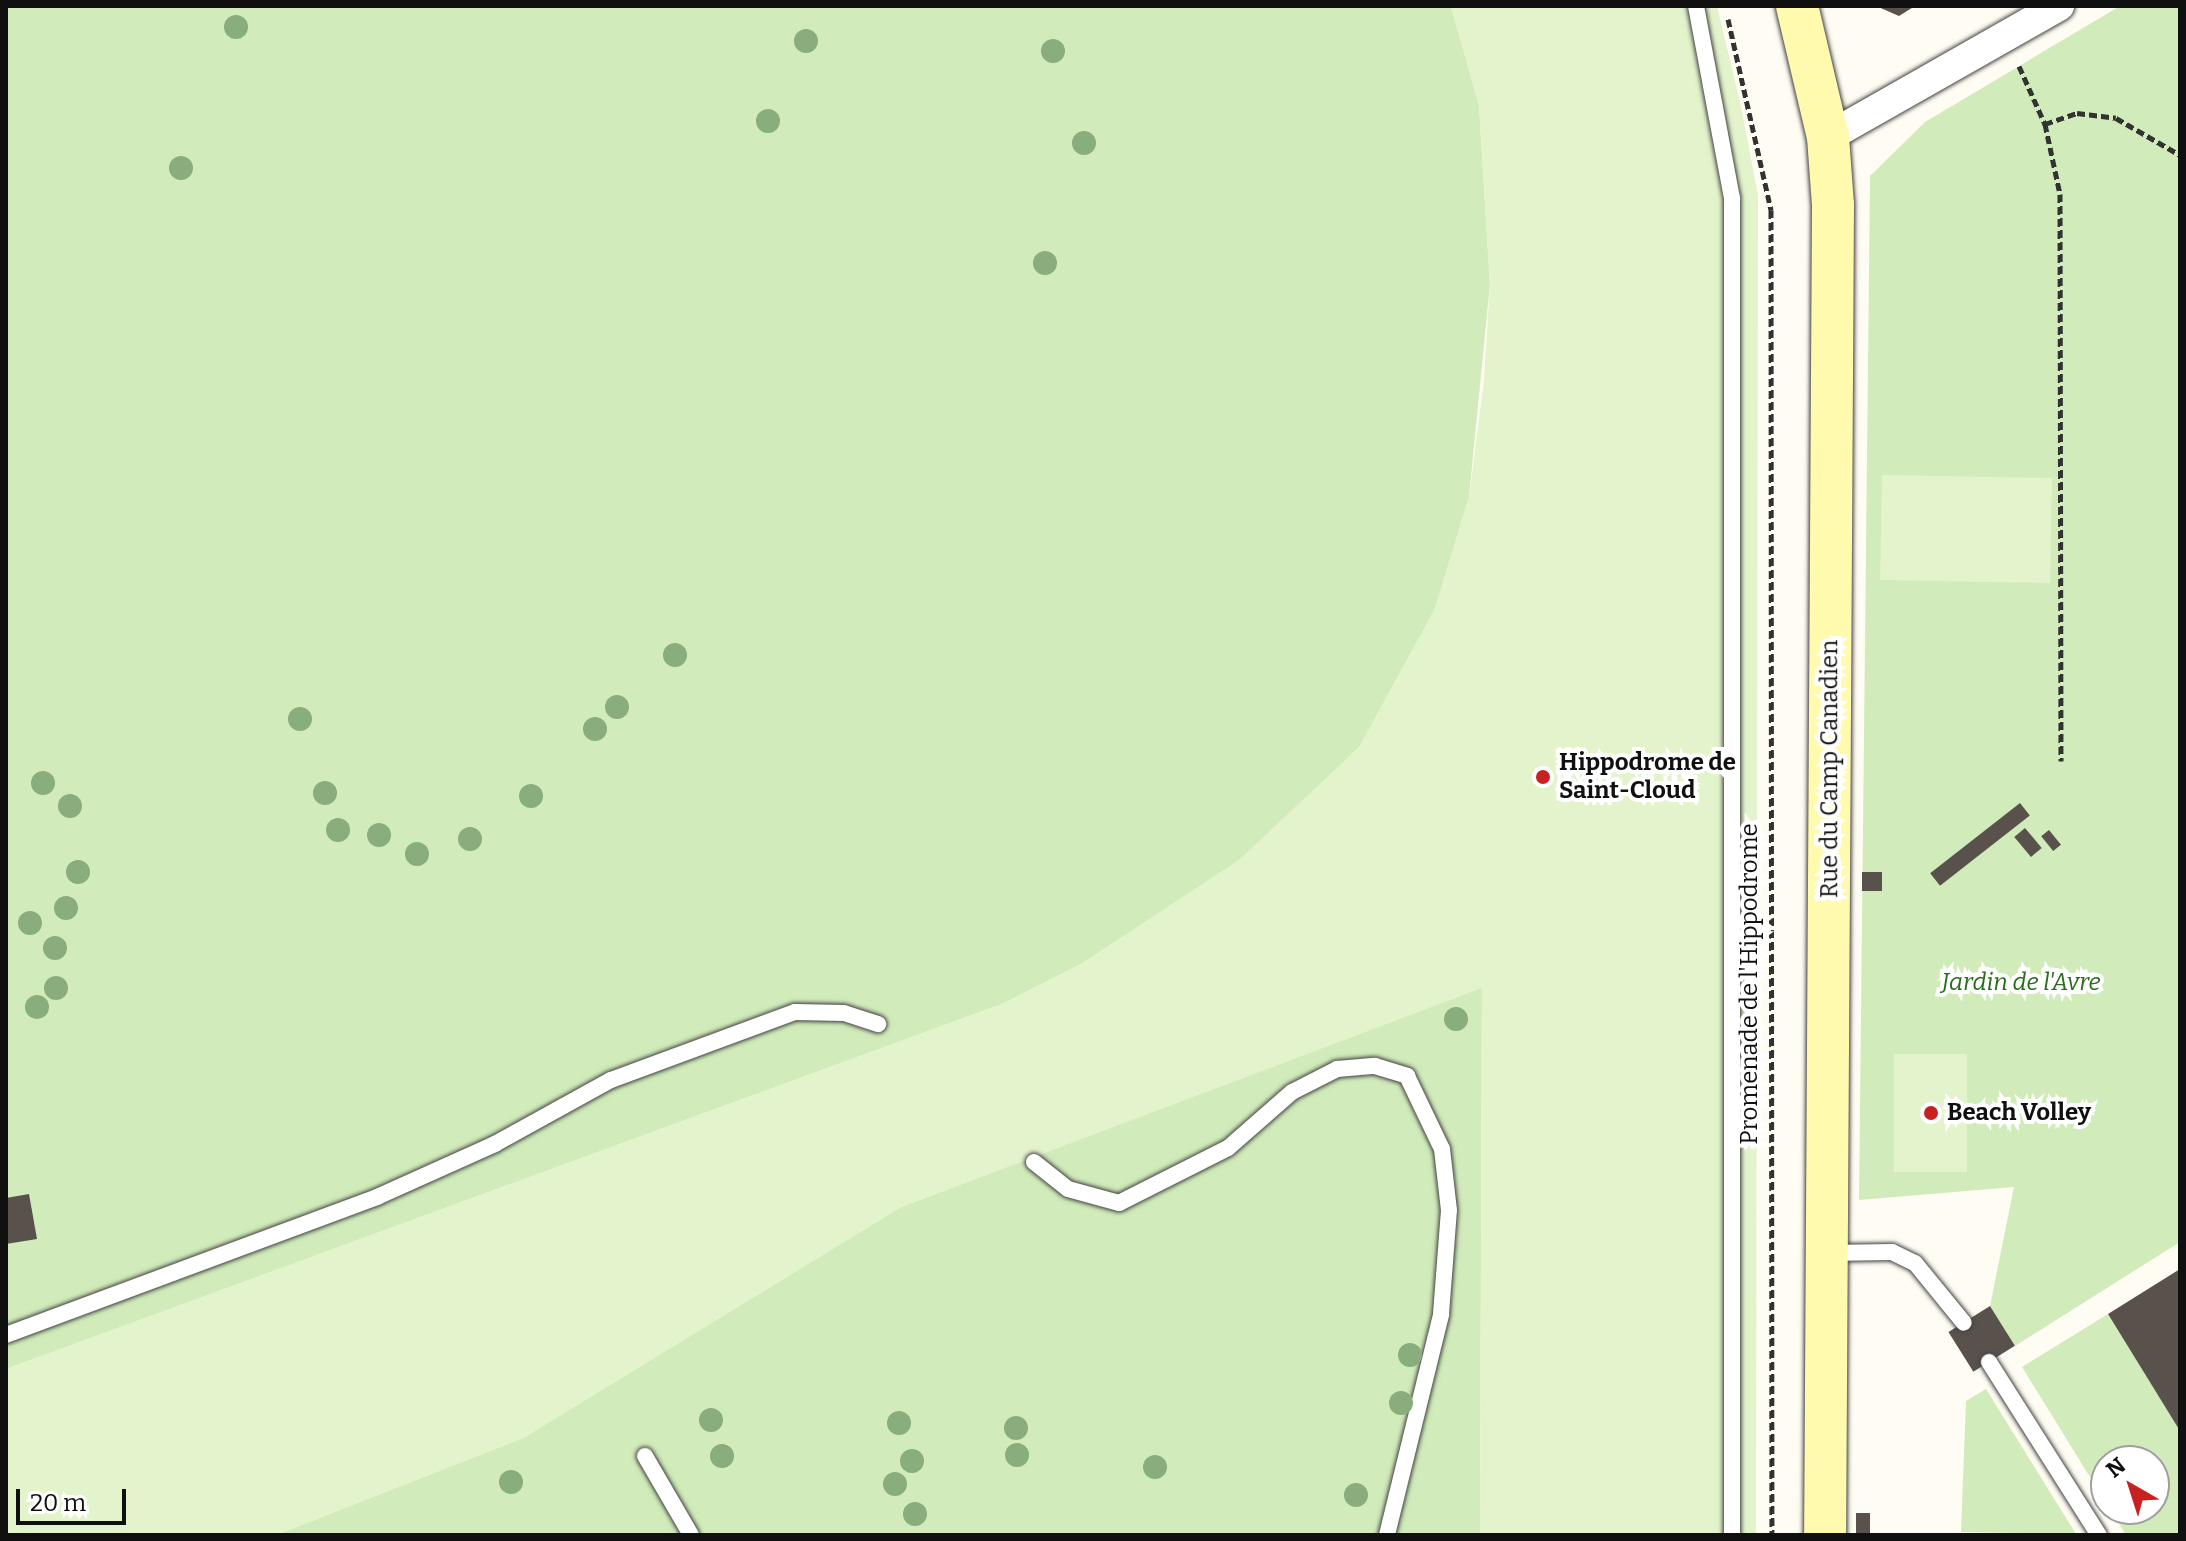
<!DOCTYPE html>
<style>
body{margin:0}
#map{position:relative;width:2186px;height:1541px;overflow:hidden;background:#fffdf3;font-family:Bitter,serif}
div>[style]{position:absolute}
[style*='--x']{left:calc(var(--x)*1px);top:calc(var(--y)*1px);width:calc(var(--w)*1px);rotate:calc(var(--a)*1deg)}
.green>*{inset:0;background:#d1ecba}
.pitch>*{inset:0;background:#e3f3cc;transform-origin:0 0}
.building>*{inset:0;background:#59514c;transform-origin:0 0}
.path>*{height:5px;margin-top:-2.5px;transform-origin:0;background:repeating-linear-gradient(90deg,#323232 0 8px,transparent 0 12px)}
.roads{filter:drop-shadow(0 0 2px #434343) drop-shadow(0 0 2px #434343)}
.service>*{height:16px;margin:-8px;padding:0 8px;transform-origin:8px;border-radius:8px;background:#fff}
.minor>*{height:30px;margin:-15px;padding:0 15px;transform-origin:15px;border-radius:15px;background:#fff}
.secondary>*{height:42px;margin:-21px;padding:0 21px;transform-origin:21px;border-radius:21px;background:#fffaae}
.trees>*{width:24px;height:24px;margin:-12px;border-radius:50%;background:#89ad7d}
.dots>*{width:22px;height:22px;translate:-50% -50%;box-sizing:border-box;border:4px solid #fff;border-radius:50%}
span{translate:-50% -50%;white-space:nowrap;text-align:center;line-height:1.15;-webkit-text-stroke:8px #fff;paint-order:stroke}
.poi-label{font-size:24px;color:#101010;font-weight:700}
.left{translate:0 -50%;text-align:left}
.street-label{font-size:24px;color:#101010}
.park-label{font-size:24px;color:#296b1c;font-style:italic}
.frame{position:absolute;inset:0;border:8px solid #101010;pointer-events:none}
.north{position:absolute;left:2090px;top:1445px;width:80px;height:80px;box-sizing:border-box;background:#fff;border:2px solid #9f9f9f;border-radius:50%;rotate:321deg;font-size:22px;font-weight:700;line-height:32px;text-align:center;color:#101010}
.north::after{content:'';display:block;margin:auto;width:28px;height:36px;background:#c72121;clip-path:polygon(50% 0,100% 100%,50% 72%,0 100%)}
.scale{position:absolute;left:16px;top:1489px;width:110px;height:36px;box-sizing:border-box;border:4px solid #101010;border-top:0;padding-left:10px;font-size:24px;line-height:28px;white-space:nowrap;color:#101010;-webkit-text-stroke:6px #fff;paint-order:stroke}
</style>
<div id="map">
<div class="green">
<div style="clip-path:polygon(6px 6px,1451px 6px,1479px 105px,1490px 284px,1469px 497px,1435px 609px,1360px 746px,1299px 807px,1238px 861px,1083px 963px,1002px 1004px,6px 1369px)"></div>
<div style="clip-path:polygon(2120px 6px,2180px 6px,2180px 1242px,2015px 1346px,1990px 1306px,2014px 1187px,1859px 1200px,1870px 176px,1925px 122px)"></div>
<div style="clip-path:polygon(1482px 987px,1480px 1535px,276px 1535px,523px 1438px,901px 1207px)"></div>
<div style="clip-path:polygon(2108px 1314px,2180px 1431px,2180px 1535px,2126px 1535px,2110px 1509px,2154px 1509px,2154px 1461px,2106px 1461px,2106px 1503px,2022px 1367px)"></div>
<div style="clip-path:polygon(1986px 1389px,2076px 1534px,1961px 1532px,1966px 1401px)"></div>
</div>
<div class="pitch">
<div style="clip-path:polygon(1451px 6px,1717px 6px,1741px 106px,1758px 195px,1756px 1535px,1480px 1535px,1482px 988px,901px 1207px,523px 1438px,276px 1535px,6px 1535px,6px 1369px,1002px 1004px,1083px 963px,1238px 861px,1360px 746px,1435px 609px,1469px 497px,1484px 380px,1490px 284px,1479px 105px)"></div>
<div style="left:1882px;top:475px;width:170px;height:105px;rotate:1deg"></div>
<div style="left:1967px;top:1054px;width:118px;height:73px;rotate:90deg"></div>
</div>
<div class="building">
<div style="clip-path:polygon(1876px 6px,1915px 6px,1899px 16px)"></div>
<div style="left:2020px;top:803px;width:16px;height:114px;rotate:52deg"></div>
<div style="left:2025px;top:828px;width:26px;height:14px;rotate:50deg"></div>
<div style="left:2049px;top:830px;width:19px;height:10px;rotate:51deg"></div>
<div style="left:1862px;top:872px;width:20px;height:19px"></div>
<div style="clip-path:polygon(29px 1194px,37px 1239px,6px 1244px,6px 1198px)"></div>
<div style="clip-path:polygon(2180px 1269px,2180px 1431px,2108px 1314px)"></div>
<div style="left:1990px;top:1306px;width:47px;height:49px;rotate:58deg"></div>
<div style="left:1856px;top:1513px;width:14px;height:22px"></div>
</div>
<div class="path">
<div style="--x:1728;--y:19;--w:196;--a:77.3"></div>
<div style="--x:1771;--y:210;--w:1325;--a:89.96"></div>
<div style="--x:2019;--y:66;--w:64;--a:65.9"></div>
<div style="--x:2045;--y:124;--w:72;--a:77.9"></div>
<div style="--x:2060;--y:194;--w:567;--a:89.9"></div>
<div style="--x:2045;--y:124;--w:34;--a:-19"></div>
<div style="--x:2077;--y:113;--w:39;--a:7"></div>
<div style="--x:2116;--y:118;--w:74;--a:30"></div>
</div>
<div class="roads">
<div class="service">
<div style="--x:1696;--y:6;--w:195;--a:79.4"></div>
<div style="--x:1732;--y:198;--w:1337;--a:90"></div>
<div style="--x:1034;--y:1162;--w:43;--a:38.5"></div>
<div style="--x:1068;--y:1189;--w:53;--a:15.4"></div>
<div style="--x:1119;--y:1203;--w:122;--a:-26.8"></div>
<div style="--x:1228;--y:1148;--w:85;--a:-41.2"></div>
<div style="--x:1292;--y:1092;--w:51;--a:-27.1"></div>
<div style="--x:1337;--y:1069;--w:38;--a:-5"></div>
<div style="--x:1375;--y:1066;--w:34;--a:17"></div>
<div style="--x:1407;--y:1076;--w:81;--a:64.4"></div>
<div style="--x:1442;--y:1149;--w:61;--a:83.5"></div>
<div style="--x:1449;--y:1210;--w:105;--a:94.4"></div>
<div style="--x:1441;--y:1315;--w:227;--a:103.8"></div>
<div style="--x:1828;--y:1253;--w:64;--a:-0.9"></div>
<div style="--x:1892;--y:1252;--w:25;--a:26"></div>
<div style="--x:1915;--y:1263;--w:77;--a:50.8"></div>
<div style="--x:6;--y:1335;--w:396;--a:-20.4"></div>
<div style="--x:377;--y:1197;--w:129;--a:-24.2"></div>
<div style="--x:495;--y:1144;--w:132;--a:-28.9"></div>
<div style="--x:611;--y:1080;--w:196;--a:-20.3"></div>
<div style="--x:795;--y:1012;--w:49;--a:1.2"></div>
<div style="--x:844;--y:1013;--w:36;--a:18"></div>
<div style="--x:1989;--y:1362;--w:205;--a:57.6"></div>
<div style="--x:645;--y:1456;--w:91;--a:59.8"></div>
</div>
<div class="minor">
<div style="--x:1828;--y:137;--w:266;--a:-29.6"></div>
</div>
<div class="secondary">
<div style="--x:1797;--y:6;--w:135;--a:76.7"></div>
<div style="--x:1828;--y:137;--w:68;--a:85.8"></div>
<div style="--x:1833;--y:205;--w:1330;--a:90.34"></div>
</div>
</div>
<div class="trees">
<div style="left:236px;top:27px"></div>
<div style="left:806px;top:41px"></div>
<div style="left:1053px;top:51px"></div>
<div style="left:768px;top:121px"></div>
<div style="left:1084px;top:143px"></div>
<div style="left:181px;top:168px"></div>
<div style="left:1045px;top:263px"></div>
<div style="left:675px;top:655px"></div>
<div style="left:617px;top:707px"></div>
<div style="left:300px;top:719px"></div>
<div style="left:595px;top:729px"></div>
<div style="left:43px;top:783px"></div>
<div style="left:325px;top:793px"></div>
<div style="left:531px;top:796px"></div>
<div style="left:70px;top:806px"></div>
<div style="left:338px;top:830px"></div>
<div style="left:379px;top:835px"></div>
<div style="left:470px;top:839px"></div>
<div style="left:417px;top:854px"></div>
<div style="left:78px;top:872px"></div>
<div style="left:66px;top:908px"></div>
<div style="left:30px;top:923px"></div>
<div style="left:55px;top:948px"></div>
<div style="left:56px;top:988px"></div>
<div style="left:37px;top:1007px"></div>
<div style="left:1456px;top:1019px"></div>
<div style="left:1410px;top:1355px"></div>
<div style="left:1401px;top:1403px"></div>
<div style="left:711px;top:1420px"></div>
<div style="left:899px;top:1423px"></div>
<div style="left:1016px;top:1428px"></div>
<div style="left:1017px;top:1455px"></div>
<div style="left:722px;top:1456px"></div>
<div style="left:912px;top:1461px"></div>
<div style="left:1155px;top:1467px"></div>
<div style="left:511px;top:1482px"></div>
<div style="left:895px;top:1484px"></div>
<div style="left:1356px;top:1495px"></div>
<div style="left:915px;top:1514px"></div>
</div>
<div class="dots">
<div style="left:1543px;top:777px;background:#c72121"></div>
<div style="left:1931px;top:1113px;background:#c72121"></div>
</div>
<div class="poi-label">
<span class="left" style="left:1559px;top:777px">Hippodrome de<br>Saint-Cloud</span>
<span class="left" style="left:1947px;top:1113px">Beach Volley</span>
</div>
<div class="street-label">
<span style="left:1830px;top:769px;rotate:-90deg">Rue du Camp Canadien</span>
<span style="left:1750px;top:984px;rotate:-90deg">Promenade de l'Hippodrome</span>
</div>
<div class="park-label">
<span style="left:2021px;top:983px">Jardin de l'Avre</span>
</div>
<div class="frame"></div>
<div class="north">N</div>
<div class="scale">20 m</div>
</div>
